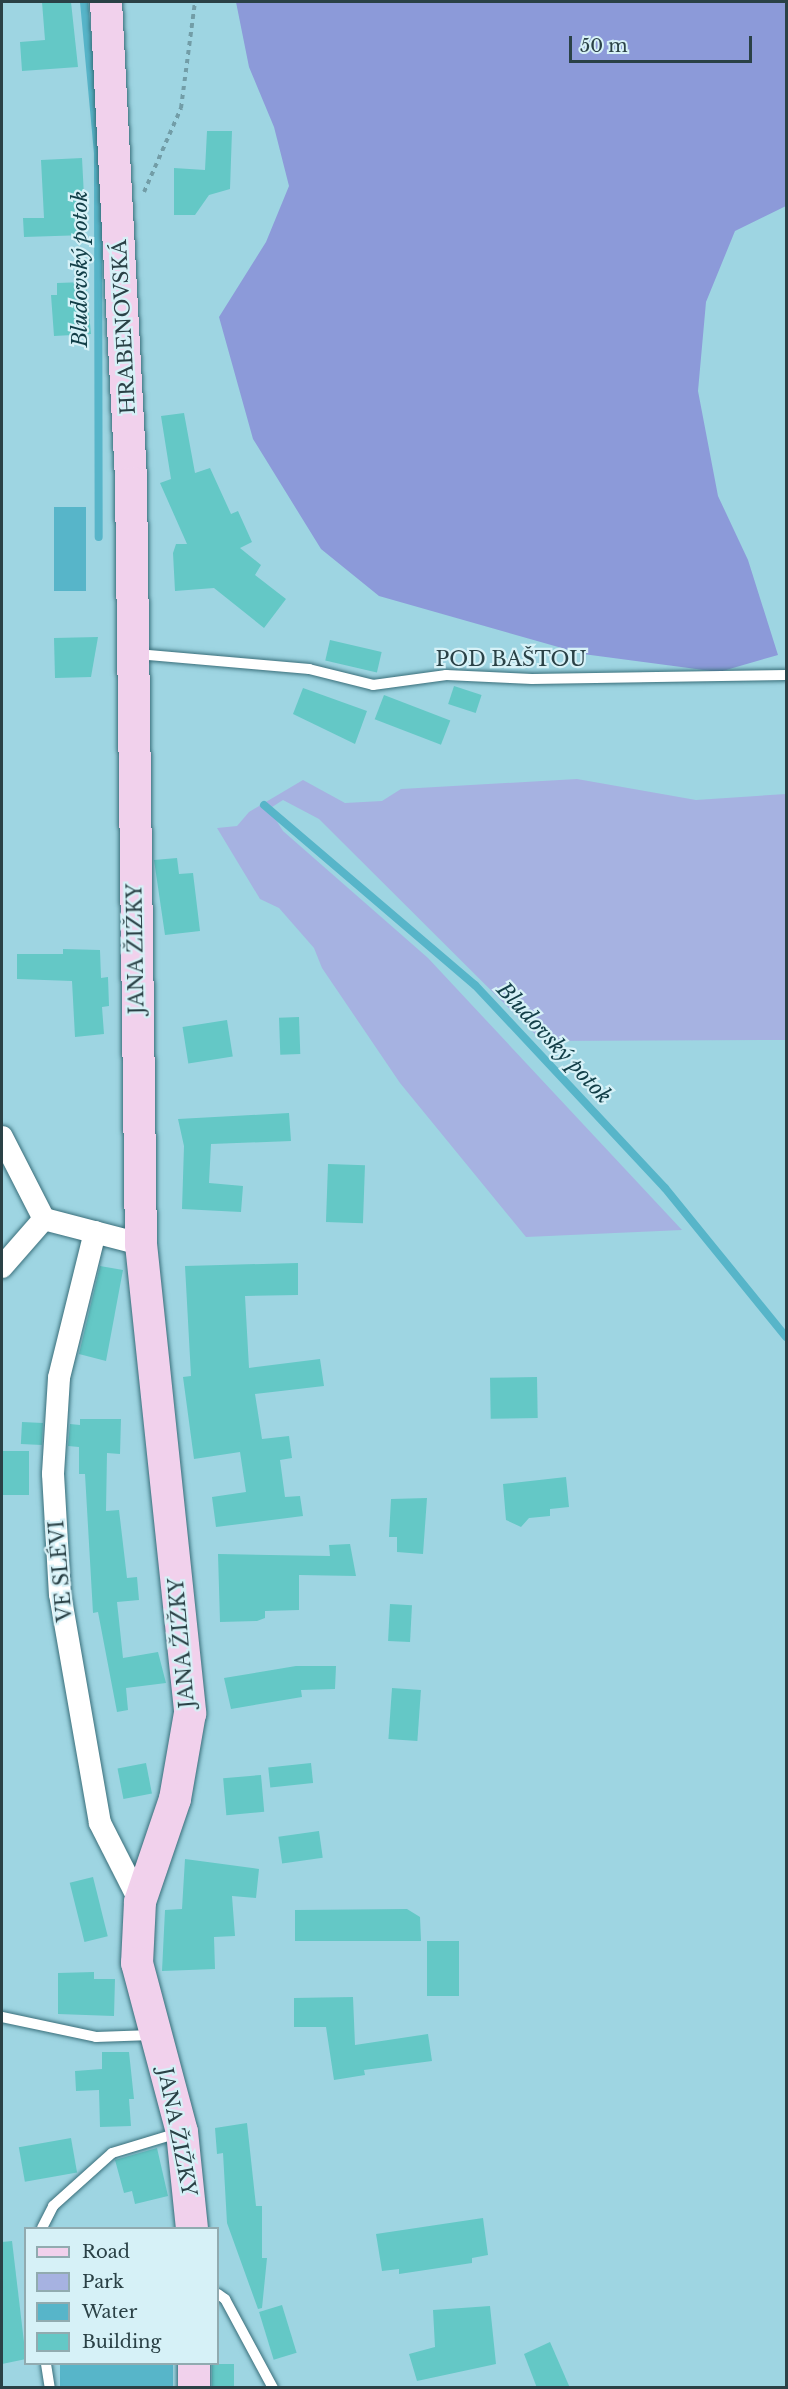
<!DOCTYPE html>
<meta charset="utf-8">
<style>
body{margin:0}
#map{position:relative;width:788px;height:2389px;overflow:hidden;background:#9ed5e2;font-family:"Libre Baskerville",serif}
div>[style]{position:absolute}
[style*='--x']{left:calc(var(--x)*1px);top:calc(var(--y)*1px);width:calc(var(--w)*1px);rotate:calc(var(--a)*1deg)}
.green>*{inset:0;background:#a6b2e1}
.forest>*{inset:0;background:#8c9ad9}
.water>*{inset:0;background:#57b5c9;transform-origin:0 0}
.stream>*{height:8px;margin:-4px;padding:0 4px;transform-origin:4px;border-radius:4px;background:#57b5c9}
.building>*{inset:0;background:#64c8c6;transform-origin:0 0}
.path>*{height:4px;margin-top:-2px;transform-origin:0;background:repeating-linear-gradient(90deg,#729da7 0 4.5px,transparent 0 9px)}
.roads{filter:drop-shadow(0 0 2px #396e7a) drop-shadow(0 0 2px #396e7a)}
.lane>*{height:10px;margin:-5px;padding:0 5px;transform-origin:5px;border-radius:5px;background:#fff}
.street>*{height:22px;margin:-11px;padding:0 11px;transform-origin:11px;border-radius:11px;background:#fff}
.secondary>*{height:32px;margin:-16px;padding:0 16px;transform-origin:16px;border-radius:16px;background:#f1d1ec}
span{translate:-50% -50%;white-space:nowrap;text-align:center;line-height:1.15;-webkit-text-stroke:4.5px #d6f1f7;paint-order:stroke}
.street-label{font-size:20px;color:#2a4146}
.water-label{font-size:21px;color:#123e47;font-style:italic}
.frame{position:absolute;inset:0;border:3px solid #2a4146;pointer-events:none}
.legend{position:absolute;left:24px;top:2227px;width:195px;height:138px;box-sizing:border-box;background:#d6f1f7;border:2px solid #91abb0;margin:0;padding:8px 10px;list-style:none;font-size:18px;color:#2a4146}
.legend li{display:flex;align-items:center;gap:12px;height:30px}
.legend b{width:30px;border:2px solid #91abb0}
.scale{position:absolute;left:569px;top:36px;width:183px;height:27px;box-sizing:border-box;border:3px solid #2a4146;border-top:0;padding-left:8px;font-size:18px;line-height:21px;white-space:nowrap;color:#2a4146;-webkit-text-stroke:4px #d6f1f7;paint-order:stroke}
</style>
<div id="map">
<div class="green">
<div style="clip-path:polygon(577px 779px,696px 800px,786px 794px,786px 1040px,542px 1041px,319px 819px,283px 800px,269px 809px,283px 831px,428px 958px,682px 1230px,526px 1237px,400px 1083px,322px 968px,314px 948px,279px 908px,260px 899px,217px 828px,237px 826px,249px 812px,303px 780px,345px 803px,382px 801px,401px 789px)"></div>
</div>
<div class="forest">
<div style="clip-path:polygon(236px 2px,786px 2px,786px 206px,735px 231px,706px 302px,698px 391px,718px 496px,748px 560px,778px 655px,719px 672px,583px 654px,379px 596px,321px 549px,253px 439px,219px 317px,266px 242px,289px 186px,274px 127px,249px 67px)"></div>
</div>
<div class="water">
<div style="left:54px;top:507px;width:32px;height:84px"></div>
<div style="left:60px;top:2364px;width:113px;height:24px"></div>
</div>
<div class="stream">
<div style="--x:84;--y:2;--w:153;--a:84.7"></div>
<div style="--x:98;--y:154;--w:383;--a:89.9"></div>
<div style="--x:264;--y:805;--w:277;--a:40.5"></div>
<div style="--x:475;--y:985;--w:278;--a:46.9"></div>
<div style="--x:665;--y:1188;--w:192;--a:50.9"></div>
</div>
<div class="building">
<div style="clip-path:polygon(42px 2px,71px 2px,78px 67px,22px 71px,20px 42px,45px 40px)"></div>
<div style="clip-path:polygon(207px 131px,232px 131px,230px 189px,209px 195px,195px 215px,174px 215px,174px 168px,205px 170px)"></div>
<div style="clip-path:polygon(82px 158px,86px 235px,24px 237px,23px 218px,44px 218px,41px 160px)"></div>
<div style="clip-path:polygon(86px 282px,91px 334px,54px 336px,51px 295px,57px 295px,57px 283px)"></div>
<div style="clip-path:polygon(184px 413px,195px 473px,210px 468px,231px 514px,238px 511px,252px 542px,240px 548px,261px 565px,255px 575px,286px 599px,264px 628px,214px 588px,175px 591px,173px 553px,176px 544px,187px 544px,160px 483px,171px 479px,161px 416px)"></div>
<div style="clip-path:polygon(98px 637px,91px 677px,55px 678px,54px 638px)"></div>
<div style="left:330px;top:640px;width:53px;height:21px;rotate:13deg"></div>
<div style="left:454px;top:686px;width:29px;height:19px;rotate:18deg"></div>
<div style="clip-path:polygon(303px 688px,367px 711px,355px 744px,293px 714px)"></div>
<div style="left:384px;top:695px;width:71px;height:26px;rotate:21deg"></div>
<div style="clip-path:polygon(177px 858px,179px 874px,193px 873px,200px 931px,165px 935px,154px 860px)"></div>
<div style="clip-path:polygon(63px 949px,100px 950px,101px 978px,108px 977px,109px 1006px,102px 1007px,104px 1034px,75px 1037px,72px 981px,17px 979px,17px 954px,63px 954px)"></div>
<div style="left:299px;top:1017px;width:37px;height:20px;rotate:88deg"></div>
<div style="left:227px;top:1020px;width:37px;height:45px;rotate:81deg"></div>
<div style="clip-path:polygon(289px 1113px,291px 1141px,211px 1144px,209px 1183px,243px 1186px,241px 1212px,182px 1209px,184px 1146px,178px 1119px)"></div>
<div style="left:328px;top:1164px;width:37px;height:58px;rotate:2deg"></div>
<div style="clip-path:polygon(298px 1263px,298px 1295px,245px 1296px,249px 1368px,320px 1359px,324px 1386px,255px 1394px,262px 1439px,289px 1436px,292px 1458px,280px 1460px,285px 1497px,300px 1496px,303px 1516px,216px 1527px,212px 1497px,246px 1492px,240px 1452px,194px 1459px,183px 1377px,191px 1376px,185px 1266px)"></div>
<div style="clip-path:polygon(100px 1266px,123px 1270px,106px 1361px,79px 1354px)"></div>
<div style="left:537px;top:1377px;width:41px;height:47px;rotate:89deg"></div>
<div style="clip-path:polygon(80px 1419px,121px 1419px,120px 1454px,107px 1453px,106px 1511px,119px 1510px,127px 1578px,137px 1577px,139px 1600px,117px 1602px,123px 1658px,158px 1652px,166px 1683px,126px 1688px,128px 1710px,117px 1712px,98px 1612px,93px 1613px,85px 1474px,79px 1474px,79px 1447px,68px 1446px,70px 1424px,80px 1425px)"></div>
<div style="left:22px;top:1422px;width:21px;height:22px;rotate:3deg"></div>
<div style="left:29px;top:1451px;width:44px;height:27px;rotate:90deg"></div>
<div style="clip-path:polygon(566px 1477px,569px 1507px,550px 1509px,550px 1516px,529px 1518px,521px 1527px,506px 1520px,503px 1484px)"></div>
<div style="clip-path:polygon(427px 1498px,423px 1554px,397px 1552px,397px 1537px,389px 1537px,391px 1499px)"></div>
<div style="clip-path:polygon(350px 1544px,356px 1576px,299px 1575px,299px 1610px,265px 1611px,265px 1618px,257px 1621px,220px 1622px,218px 1554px,330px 1556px,329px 1545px)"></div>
<div style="left:390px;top:1604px;width:22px;height:37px;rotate:3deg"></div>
<div style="clip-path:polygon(296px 1666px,336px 1666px,335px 1689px,301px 1690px,302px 1697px,231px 1709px,224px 1678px)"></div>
<div style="left:392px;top:1688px;width:29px;height:51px;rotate:4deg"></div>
<div style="left:146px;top:1763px;width:31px;height:29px;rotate:79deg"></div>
<div style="left:311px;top:1763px;width:20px;height:43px;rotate:84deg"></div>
<div style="left:261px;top:1775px;width:37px;height:38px;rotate:85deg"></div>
<div style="left:319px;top:1831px;width:27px;height:41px;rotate:82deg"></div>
<div style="clip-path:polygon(185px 1859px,259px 1869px,256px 1898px,232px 1896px,235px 1936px,214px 1937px,215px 1969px,162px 1971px,165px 1910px,182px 1909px)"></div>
<div style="left:93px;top:1877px;width:61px;height:24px;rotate:76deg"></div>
<div style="clip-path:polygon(407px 1909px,420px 1917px,421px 1941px,295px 1941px,295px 1910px)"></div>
<div style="left:427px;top:1941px;width:32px;height:55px"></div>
<div style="clip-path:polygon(94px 1972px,94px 1979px,115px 1979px,114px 2016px,58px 2014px,58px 1973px)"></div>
<div style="clip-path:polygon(353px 1997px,355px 2045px,428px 2034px,432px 2061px,364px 2070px,365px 2075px,334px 2080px,326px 2027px,294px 2027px,294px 1998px)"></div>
<div style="clip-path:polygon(102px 2052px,129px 2052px,134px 2099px,129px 2099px,131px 2126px,100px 2127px,99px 2090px,76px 2091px,75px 2071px,102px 2069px)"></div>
<div style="clip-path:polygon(247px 2123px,256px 2206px,262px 2206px,262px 2258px,267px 2258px,262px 2308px,258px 2309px,227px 2223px,223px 2153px,217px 2154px,215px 2128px)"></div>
<div style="left:71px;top:2138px;width:35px;height:53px;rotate:80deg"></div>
<div style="clip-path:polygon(157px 2148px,168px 2196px,135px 2204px,132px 2191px,124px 2193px,115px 2160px)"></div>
<div style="clip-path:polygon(483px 2218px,488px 2255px,472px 2258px,472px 2263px,399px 2274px,399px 2269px,382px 2271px,376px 2234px)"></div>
<div style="clip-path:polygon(12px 2241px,26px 2359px,2px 2364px,2px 2242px)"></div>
<div style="left:282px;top:2305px;width:50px;height:24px;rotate:73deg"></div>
<div style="clip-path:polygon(490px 2306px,496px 2364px,417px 2381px,409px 2354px,435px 2347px,433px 2310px)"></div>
<div style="clip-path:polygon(550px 2342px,570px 2388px,537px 2388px,524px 2354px)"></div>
<div style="left:212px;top:2364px;width:22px;height:24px"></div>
</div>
<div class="path">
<div style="--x:144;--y:192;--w:92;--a:-66.2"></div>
<div style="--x:181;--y:108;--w:107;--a:-82.5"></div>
</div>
<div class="roads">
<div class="lane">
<div style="--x:137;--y:654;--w:173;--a:5"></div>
<div style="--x:309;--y:669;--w:66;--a:14"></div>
<div style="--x:373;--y:685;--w:74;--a:-7.8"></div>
<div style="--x:446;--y:675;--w:86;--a:2.7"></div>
<div style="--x:532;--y:679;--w:254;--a:-0.9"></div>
<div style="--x:2;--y:2017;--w:96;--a:12"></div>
<div style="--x:96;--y:2037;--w:56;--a:-2"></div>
<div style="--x:42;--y:2228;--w:25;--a:-63"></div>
<div style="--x:53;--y:2206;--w:79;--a:-41.9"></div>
<div style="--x:112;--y:2153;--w:69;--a:-16.9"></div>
<div style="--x:218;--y:2294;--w:9;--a:36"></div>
<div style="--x:225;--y:2299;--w:101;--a:61.7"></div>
<div style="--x:46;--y:2364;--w:24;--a:81"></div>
</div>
<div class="street">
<div style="--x:2;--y:1137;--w:92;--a:62.9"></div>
<div style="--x:44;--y:1219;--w:100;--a:14.5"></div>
<div style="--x:95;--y:1232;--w:150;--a:103.9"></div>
<div style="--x:59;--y:1378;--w:96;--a:93.6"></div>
<div style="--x:53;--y:1474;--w:120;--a:86.7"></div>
<div style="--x:60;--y:1594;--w:232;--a:80.1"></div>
<div style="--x:100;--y:1823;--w:89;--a:63.1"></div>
<div style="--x:2;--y:1267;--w:64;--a:-48.8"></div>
</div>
<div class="secondary">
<div style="--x:106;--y:2;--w:482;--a:87"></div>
<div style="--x:131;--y:483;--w:761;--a:89.25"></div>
<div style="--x:141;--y:1244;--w:472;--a:84"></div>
<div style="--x:190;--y:1713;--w:87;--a:99.9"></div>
<div style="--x:175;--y:1799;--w:109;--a:108.8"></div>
<div style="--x:140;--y:1902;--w:61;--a:92.8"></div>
<div style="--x:137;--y:1963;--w:175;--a:75.1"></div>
<div style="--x:182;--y:2132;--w:97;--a:84.1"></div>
<div style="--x:194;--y:2364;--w:24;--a:90"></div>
</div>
</div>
<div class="street-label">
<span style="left:124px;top:327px;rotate:-93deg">HRABENOVSKÁ</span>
<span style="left:511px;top:659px">POD BAŠTOU</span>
<span style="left:136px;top:949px;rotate:-91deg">JANA ŽIŽKY</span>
<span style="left:61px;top:1571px;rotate:-95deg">VE SLÉVI</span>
<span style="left:182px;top:1643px;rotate:-95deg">JANA ŽIŽKY</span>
<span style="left:177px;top:2132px;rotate:79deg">JANA ŽIŽKY</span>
</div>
<div class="water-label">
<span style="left:80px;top:269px;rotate:-90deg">Bludovský potok</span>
<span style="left:554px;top:1043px;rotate:47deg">Bludovský potok</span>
</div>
<div class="frame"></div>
<ul class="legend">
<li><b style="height:8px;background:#f1d1ec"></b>Road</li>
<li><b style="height:16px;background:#a6b2e1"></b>Park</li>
<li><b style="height:16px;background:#57b5c9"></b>Water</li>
<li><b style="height:16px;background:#64c8c6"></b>Building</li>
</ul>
<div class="scale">50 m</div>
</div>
